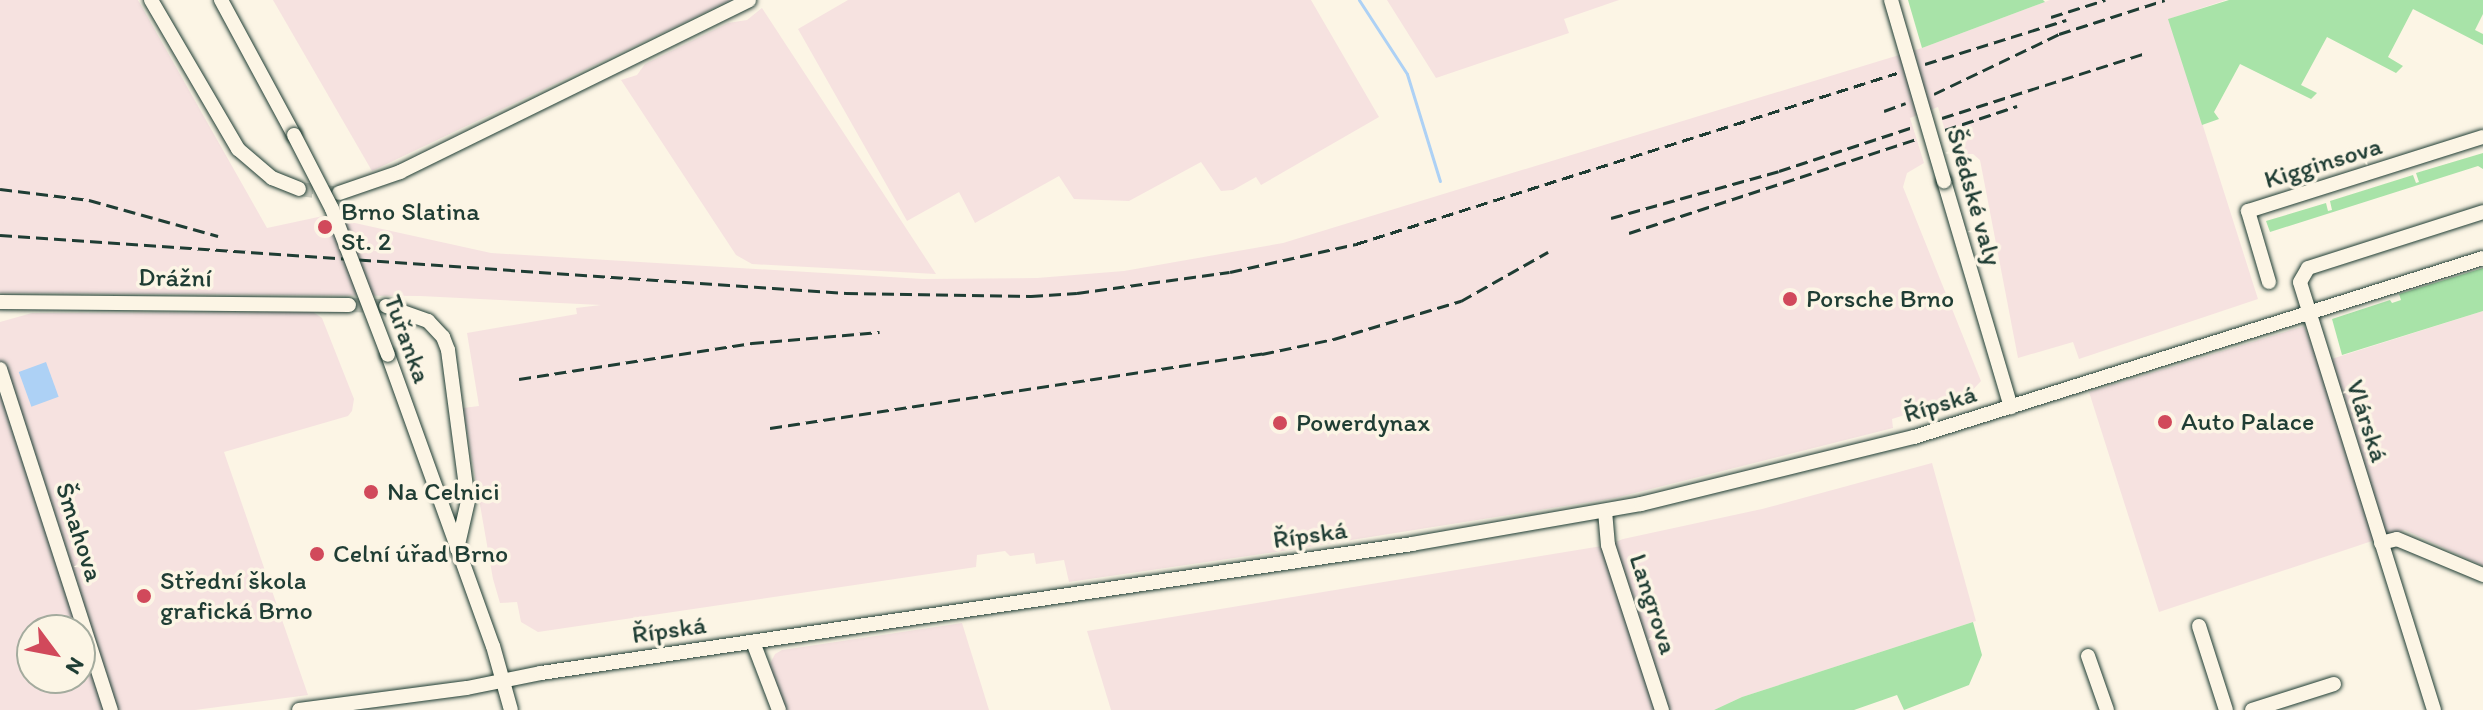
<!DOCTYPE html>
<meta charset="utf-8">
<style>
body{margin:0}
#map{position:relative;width:2483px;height:710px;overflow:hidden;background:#fcf5e5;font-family:Itim,sans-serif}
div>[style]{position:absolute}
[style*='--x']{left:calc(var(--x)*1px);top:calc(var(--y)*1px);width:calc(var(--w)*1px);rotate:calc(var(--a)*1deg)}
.built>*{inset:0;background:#f6e2e0}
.green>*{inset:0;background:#a8e3a8}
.water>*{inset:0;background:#add1f5;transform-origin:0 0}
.stream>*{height:3px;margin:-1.5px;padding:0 1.5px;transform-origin:1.5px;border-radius:1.5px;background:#add1f5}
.minor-tunnel>*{height:14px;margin-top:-7px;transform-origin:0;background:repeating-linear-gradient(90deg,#d0d0c2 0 14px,transparent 0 21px)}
.roads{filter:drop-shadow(0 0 2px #1f3d34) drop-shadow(0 0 2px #1f3d34)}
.minor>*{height:14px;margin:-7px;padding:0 7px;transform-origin:7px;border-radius:7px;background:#fcf5e5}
.rail>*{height:3px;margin-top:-1.5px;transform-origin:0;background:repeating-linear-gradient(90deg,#1f3d34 0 12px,transparent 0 18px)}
.bridges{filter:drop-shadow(0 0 2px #1f3d34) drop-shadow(0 0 2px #1f3d34)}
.minor-bridge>*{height:14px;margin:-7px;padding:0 7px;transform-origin:7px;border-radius:7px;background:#fcf5e5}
.dots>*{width:22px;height:22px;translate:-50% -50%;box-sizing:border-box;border:4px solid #fcf5e5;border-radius:50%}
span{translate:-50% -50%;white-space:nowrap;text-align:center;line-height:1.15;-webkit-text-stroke:7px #fcf5e5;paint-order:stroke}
.street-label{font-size:26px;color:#1f3d34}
.poi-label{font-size:26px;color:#1f3d34}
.left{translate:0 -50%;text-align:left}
.north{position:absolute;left:16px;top:614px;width:80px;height:80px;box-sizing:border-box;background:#fcf5e5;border:2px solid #a4ab9e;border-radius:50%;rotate:122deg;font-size:22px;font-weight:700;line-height:32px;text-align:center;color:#1f3d34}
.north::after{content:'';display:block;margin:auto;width:28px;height:36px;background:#d1495b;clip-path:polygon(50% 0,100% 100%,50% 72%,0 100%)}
</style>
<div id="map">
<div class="built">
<div style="clip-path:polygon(0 0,138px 0,267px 228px,323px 216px,491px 253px,923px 279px,1037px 278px,1124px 271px,1283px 243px,1922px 48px,2050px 0,2226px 0,2169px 19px,2258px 299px,2079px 359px,2073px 342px,2018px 358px,1980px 160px,1973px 154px,1952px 154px,1938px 107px,1910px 118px,1924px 163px,1907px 173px,1903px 187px,1981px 381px,1968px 395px,1892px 419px,1893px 428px,1615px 498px,1276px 552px,1069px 582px,1064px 560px,1036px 564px,1034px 553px,1010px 556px,1005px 551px,977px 555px,976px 567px,538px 632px,521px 622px,517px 602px,500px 603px,493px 579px,463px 408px,479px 406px,467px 333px,577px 314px,576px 308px,601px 305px,420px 296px,0 293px)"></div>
<div style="clip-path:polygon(273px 0,731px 0,372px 171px)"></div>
<div style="clip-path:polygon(848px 0,1311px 0,1379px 117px,1261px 185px,1256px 177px,1233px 190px,1221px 191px,1201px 162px,1129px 201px,1074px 199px,1059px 176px,975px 223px,959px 192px,907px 221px,798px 29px)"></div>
<div style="clip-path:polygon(1387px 0,1619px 0,1564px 19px,1569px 33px,1436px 78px)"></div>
<div style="clip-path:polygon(762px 8px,936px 274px,752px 264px,736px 255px,621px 80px,637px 75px,645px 64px,728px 23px,747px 20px)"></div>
<div style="clip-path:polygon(2483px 311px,2483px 566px,2405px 530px,2159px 612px,2089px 392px,2304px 326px,2319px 363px)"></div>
<div style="clip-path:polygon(evenodd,313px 312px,322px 318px,354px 399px,352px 411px,348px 416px,224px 452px,308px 695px,195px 710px,0 710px,0 322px,32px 313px,313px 312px,32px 630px,80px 630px,80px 678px,32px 678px,32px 630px)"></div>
<div style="clip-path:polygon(1932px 463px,1976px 621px,1742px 697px,1714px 710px,1111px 710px,1087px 631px,1608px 545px,1623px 539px,1762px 509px)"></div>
<div style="clip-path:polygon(962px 623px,989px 710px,784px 710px,769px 666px,775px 654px,782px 650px)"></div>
</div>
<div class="green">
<div style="clip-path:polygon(1908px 0,2043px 0,2045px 2px,1922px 48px)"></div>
<div style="clip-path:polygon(2229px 0,2483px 0,2483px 14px,2475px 30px,2483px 34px,2483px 45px,2413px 9px,2388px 57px,2403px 66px,2396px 73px,2327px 37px,2301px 85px,2317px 93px,2311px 99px,2240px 64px,2214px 112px,2219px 119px,2202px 125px,2168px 19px)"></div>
<div style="clip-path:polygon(2483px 153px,2483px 169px,2478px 166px,2270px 232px,2266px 221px,2326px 203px,2328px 211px,2332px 210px,2330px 201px,2413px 175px,2416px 183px,2419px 182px,2416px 173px)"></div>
<div style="clip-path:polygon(2483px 268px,2483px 311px,2342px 355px,2332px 319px,2390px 300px,2392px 303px,2401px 300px,2399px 294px)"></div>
<div style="clip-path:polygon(1973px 622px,1982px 655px,1969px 685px,1904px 710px,1897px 695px,1854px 710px,1714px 710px,1742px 697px)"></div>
</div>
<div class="water">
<div style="left:46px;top:362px;width:37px;height:29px;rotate:70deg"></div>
</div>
<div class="stream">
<div style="--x:1359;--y:0;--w:88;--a:57"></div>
<div style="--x:1407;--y:74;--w:112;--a:72.9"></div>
</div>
<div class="minor-tunnel">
<div style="--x:299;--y:189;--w:35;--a:7"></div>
<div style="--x:349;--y:305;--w:37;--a:2"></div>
</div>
<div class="roads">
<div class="minor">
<div style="--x:151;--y:0;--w:173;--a:59.7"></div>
<div style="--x:238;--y:149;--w:45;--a:40.5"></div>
<div style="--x:272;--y:178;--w:29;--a:22"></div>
<div style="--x:221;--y:0;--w:153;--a:61.6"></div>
<div style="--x:1944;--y:181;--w:236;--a:73.5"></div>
<div style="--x:339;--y:193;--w:65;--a:-19"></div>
<div style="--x:400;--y:172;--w:389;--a:-26.2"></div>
<div style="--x:2269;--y:282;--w:74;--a:-106.5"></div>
<div style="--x:2248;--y:211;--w:246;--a:-17.5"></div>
<div style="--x:0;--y:302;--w:349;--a:0.5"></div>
<div style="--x:386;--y:306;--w:45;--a:19.7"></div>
<div style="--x:428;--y:321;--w:22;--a:47"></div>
<div style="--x:443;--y:337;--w:14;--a:69"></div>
<div style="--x:448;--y:350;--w:152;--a:82.5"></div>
<div style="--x:468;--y:501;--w:49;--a:102.9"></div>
<div style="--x:388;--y:355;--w:309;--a:70.2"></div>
<div style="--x:493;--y:646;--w:66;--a:74.3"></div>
<div style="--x:0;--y:369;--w:359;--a:72"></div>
<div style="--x:1605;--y:511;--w:34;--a:85"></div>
<div style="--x:1608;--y:545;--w:174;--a:71.9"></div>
<div style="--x:2381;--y:543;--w:16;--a:-14"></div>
<div style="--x:2397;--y:539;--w:93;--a:22.7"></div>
<div style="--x:2199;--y:626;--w:88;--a:72.2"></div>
<div style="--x:753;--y:642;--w:73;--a:69.1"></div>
<div style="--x:2088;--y:656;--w:57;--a:70.6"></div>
<div style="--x:299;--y:710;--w:169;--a:-7.5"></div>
<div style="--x:467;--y:688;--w:76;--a:-11.5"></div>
<div style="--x:541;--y:673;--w:881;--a:-8.42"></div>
<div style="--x:1412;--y:544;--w:232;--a:-9.9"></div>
<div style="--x:1641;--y:504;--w:281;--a:-13.8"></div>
<div style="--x:1914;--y:437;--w:596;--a:-17.46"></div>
<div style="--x:2252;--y:710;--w:86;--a:-17.6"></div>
<div style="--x:2434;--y:710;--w:448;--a:-107.4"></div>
<div style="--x:2300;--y:282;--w:16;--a:-60"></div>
<div style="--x:2308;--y:268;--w:184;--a:-17.7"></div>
</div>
</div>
<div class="rail">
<div style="--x:2051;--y:17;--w:57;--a:-17.5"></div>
<div style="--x:1925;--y:64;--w:148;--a:-17.3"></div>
<div style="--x:1934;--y:94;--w:139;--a:-25.6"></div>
<div style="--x:2059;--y:34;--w:111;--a:-17.8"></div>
<div style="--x:1884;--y:111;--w:23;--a:-20"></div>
<div style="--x:1942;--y:118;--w:211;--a:-17.7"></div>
<div style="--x:1945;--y:130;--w:76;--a:-18.4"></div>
<div style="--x:0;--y:189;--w:90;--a:7"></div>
<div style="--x:89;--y:200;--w:134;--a:15.6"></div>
<div style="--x:1611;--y:218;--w:174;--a:-15.6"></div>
<div style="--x:1779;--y:171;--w:141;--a:-18.2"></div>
<div style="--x:1629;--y:233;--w:302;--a:-18.1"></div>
<div style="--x:0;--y:235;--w:848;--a:3.92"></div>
<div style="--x:846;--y:293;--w:185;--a:0.9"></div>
<div style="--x:1031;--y:296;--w:46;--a:-3.7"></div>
<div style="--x:1077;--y:293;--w:154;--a:-7.8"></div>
<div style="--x:1230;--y:272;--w:129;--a:-12.5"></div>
<div style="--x:1356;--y:244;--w:567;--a:-17.54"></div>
<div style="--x:519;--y:379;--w:236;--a:-8.8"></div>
<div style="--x:752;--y:343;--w:128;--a:-4.9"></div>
<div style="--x:770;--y:428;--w:498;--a:-8.6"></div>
<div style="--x:1262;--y:354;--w:74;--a:-11.8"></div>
<div style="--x:1334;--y:339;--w:133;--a:-16.7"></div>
<div style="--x:1461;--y:301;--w:100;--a:-29.4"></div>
</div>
<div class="bridges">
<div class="minor-bridge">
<div style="--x:1891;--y:0;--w:189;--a:73.7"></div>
<div style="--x:294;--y:135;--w:83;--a:62.8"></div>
<div style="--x:332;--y:209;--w:156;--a:69"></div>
</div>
</div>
<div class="dots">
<div style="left:325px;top:227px;background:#d1495b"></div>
<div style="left:1790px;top:299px;background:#d1495b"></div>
<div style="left:2165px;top:422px;background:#d1495b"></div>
<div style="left:1280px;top:423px;background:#d1495b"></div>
<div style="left:371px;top:492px;background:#d1495b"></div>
<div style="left:317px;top:554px;background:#d1495b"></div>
<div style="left:144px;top:596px;background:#d1495b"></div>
</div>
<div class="street-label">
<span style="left:2323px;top:163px;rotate:-17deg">Kigginsova</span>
<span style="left:1974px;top:197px;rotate:74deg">Švédské valy</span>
<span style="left:175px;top:278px;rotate:1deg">Drážní</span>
<span style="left:407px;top:339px;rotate:70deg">Tuřanka</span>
<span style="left:1940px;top:404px;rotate:-17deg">Řípská</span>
<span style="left:2367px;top:421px;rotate:72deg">Vlárská</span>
<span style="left:79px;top:532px;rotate:72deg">Šmahova</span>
<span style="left:1310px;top:535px;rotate:-8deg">Řípská</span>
<span style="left:1653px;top:604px;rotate:72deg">Langrova</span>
<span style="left:669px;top:630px;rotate:-8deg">Řípská</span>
</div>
<div class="poi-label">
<span class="left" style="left:341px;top:227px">Brno Slatina<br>St. 2</span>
<span class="left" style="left:1806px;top:299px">Porsche Brno</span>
<span class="left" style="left:2181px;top:422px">Auto Palace</span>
<span class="left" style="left:1296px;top:423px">Powerdynax</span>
<span class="left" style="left:387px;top:492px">Na Celnici</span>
<span class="left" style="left:333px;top:554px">Celní úřad Brno</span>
<span class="left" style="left:160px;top:596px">Střední škola<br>grafická Brno</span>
</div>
<div class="north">N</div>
</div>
